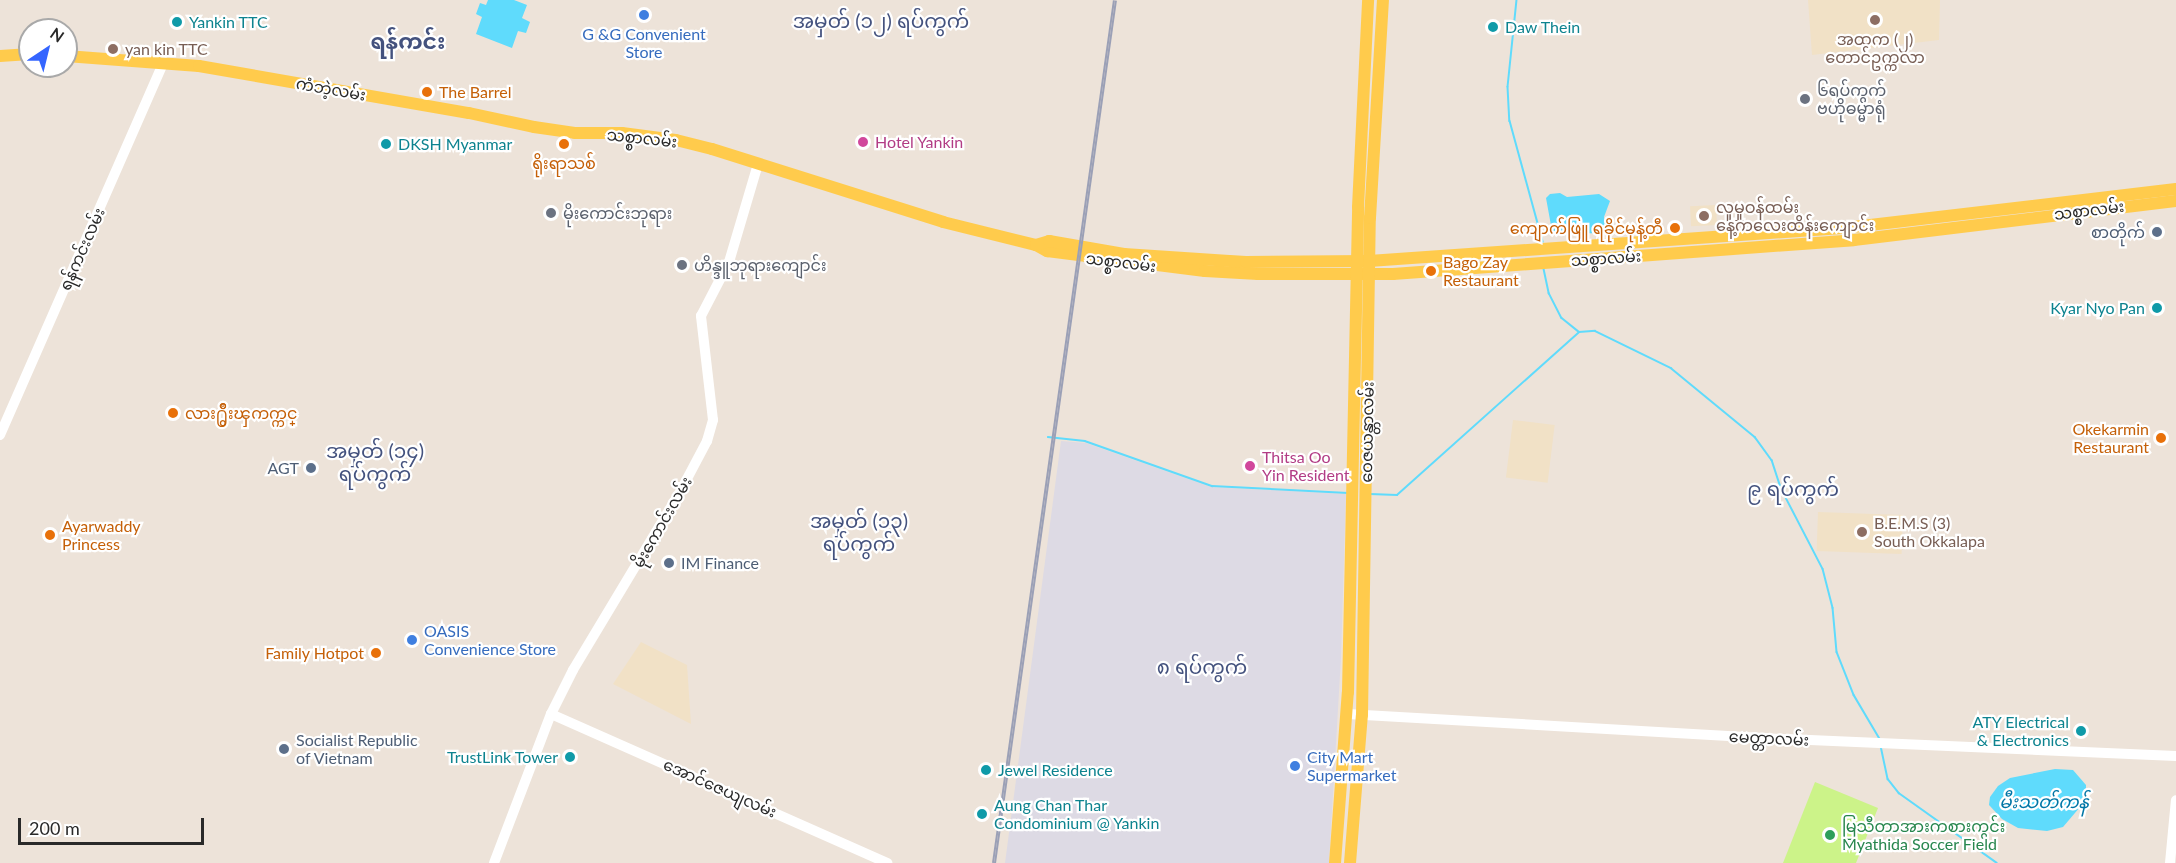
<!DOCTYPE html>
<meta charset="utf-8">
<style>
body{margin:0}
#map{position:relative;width:2176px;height:863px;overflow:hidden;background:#ede3d9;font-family:Lato,"Noto Sans Myanmar",sans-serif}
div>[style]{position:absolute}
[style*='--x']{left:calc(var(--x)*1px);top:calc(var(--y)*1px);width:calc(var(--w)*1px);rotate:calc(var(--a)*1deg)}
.industrial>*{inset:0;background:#dddae4}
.education>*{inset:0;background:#f1e1c6;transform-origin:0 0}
.pitch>*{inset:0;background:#ccf389}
.water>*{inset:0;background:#5fdbfc}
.stream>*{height:1.5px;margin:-0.75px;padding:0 0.75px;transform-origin:0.75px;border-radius:0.75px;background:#5fdbfc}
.secondary>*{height:10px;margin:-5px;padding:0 5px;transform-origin:5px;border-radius:5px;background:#fff}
.primary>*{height:12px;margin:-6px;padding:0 6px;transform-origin:6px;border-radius:6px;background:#ffcb4c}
.rail>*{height:4px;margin-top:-2px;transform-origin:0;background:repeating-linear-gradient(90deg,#fff 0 4.5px,#9ba0b6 0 9px);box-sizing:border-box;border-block:2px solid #9ba0b6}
.dots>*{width:16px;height:16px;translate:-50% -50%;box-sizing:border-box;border:3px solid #fff;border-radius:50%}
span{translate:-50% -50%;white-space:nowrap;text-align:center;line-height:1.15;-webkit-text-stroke:4.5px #fff;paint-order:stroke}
.culture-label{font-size:16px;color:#0d838f}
.left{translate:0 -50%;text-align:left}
.right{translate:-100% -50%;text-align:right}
.shop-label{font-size:16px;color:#366cbe}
.education-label{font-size:16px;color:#785e54}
.street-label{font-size:16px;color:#292929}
.worship-label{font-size:16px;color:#5b616d}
.food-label{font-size:16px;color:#c56008}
.hotel-label{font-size:16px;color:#b23c85}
.service-label{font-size:16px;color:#4e5e75}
.leisure-label{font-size:16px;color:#27864d}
.water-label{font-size:18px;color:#0076a6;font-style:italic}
.quarter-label{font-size:20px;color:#44527e}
.district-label{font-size:22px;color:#44527e;font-weight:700}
.north{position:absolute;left:18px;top:18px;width:60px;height:60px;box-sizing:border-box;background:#fff;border:2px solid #a9a9a9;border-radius:50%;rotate:35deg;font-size:16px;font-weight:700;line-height:24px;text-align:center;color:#292929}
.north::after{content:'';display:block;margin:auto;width:21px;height:27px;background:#3465ff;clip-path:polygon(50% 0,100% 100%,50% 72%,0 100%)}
.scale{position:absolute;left:18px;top:818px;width:186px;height:27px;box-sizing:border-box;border:3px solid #292929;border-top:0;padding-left:8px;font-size:18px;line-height:21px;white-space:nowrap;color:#292929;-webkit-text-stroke:4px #fff;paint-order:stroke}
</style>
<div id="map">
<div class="industrial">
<div style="clip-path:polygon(1061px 441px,1086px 443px,1211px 487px,1346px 494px,1341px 658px,1329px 863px,1005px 863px)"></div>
</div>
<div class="education">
<div style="clip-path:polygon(1808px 0,1940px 0,1939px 40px,1812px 55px)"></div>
<div style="left:1716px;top:205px;width:20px;height:26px;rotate:87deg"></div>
<div style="left:1513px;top:420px;width:42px;height:58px;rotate:7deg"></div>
<div style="left:1818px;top:512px;width:85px;height:39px;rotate:2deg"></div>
<div style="clip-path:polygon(641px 642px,687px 665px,691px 724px,613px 684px)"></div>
</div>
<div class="pitch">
<div style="clip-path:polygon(1815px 782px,1878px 808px,1856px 863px,1783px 863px)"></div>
</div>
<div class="water">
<div style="clip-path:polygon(488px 0,514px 0,527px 5px,522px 18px,530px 22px,526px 33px,518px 31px,512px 48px,476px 34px,482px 17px,476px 14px,480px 3px,486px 5px)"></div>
<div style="clip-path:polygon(1560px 193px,1567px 197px,1599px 194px,1610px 201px,1604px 217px,1606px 227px,1603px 233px,1560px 234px,1552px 231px,1546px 198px,1550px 194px)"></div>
<div style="clip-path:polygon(2055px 769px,2073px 770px,2086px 785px,2086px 800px,2063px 827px,2047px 831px,2018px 828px,2002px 819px,1989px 805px,1990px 797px,1998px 786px,2010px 778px)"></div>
</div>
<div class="stream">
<div style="--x:1517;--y:0;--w:87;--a:95.9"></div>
<div style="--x:1508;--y:87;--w:34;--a:87"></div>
<div style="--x:1510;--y:121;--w:125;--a:74.7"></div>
<div style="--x:1544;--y:269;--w:25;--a:78"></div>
<div style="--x:1549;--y:293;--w:28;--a:63"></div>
<div style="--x:1562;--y:318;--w:22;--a:39"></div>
<div style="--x:1579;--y:332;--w:16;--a:-4"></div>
<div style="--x:1595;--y:331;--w:85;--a:26"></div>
<div style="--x:1671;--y:368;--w:109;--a:39.4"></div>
<div style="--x:1755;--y:437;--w:29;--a:54"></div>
<div style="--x:1772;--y:460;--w:29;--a:72"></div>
<div style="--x:1781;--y:488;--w:91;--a:62.6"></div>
<div style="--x:1823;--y:569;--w:40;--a:75.6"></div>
<div style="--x:1833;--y:608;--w:44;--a:84.8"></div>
<div style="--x:1837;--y:652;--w:46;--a:68.4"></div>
<div style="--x:1854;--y:695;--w:51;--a:59.4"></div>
<div style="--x:1048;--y:437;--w:37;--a:6"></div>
<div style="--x:1085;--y:441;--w:135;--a:19.5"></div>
<div style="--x:1212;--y:486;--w:136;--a:2.9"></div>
<div style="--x:1370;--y:494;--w:27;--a:2"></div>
<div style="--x:1397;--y:495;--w:244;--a:-41.8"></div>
<div style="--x:1881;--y:746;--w:34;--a:78"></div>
<div style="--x:1888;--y:779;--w:18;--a:52"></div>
<div style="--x:1899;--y:793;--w:120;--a:35.5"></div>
</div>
<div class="secondary">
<div style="--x:0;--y:435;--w:407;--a:-66.3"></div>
<div style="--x:551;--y:714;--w:368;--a:23.9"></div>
<div style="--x:1347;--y:714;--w:441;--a:3.3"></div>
<div style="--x:1787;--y:739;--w:389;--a:2.5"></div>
<div style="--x:494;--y:863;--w:160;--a:-69.1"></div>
<div style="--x:551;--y:714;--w:49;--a:-63.4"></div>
<div style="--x:573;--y:670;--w:208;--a:-59"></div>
<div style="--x:680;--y:492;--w:58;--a:-62.1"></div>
<div style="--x:707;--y:441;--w:22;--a:-74"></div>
<div style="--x:713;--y:420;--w:105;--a:-96.6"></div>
<div style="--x:701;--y:316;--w:61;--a:-62.6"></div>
<div style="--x:729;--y:262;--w:102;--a:-73.5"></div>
<div style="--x:2170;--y:863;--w:63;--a:-84.6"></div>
</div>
<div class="primary">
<div style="--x:0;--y:56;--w:30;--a:-4"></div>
<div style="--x:66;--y:56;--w:133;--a:4.3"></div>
<div style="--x:199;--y:66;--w:274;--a:9.9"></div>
<div style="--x:469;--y:113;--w:66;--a:12.2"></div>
<div style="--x:534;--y:127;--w:41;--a:8.3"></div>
<div style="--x:575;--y:133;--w:47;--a:0"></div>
<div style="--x:622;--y:133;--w:54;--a:7.4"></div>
<div style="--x:676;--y:140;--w:37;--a:14"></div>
<div style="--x:712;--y:149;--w:242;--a:17.5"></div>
<div style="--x:943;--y:222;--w:96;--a:13.9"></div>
<div style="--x:1036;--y:245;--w:13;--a:29"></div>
<div style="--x:1047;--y:251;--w:159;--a:7.2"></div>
<div style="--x:1205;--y:271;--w:53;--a:3.2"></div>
<div style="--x:1258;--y:274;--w:135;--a:0"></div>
<div style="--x:1393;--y:274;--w:462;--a:-4.2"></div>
<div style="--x:1854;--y:240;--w:324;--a:-6.9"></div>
<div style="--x:1036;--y:245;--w:14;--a:-17"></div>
<div style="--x:1049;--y:241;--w:76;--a:9.8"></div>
<div style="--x:1124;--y:254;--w:122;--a:3.8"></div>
<div style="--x:1246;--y:262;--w:123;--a:-0.5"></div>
<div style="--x:1369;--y:261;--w:485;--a:-4"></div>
<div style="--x:1853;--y:227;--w:325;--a:-6.7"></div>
<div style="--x:1335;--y:863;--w:171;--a:-85.7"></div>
<div style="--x:1348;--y:692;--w:485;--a:-88.8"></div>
<div style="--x:1358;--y:207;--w:207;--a:-87.2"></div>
<div style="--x:1350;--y:863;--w:148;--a:-85.4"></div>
<div style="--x:1362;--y:715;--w:497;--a:-89.1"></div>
<div style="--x:1370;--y:218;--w:218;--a:-86.6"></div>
</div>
<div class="rail">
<div style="--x:994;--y:863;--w:871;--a:-82.02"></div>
</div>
<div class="dots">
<div style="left:644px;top:15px;background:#3f7fe0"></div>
<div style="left:1875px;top:20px;background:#8d6e63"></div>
<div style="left:177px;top:22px;background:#0f9aa8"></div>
<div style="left:1493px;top:27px;background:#0f9aa8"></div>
<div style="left:113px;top:49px;background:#8d6e63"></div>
<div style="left:427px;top:92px;background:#e8710a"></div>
<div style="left:1805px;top:99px;background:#6b7280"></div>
<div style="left:863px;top:142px;background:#d1479c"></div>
<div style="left:386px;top:144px;background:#0f9aa8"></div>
<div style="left:564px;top:144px;background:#e8710a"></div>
<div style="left:551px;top:213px;background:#6b7280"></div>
<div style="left:1704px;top:216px;background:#8d6e63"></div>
<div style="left:1675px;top:228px;background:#e8710a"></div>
<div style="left:2157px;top:232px;background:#5c6f8a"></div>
<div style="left:682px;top:265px;background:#6b7280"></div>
<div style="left:1431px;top:271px;background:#e8710a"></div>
<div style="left:2157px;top:308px;background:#0f9aa8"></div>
<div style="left:173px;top:413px;background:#e8710a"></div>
<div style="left:2161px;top:438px;background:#e8710a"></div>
<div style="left:1250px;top:466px;background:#d1479c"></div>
<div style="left:311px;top:468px;background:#5c6f8a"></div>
<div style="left:1862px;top:532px;background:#8d6e63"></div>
<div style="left:50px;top:535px;background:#e8710a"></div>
<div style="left:669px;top:563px;background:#5c6f8a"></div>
<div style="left:412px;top:640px;background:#3f7fe0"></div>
<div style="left:376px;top:653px;background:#e8710a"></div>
<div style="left:2081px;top:731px;background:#0f9aa8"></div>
<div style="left:284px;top:749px;background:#5c6f8a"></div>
<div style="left:570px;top:757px;background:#0f9aa8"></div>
<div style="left:1295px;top:766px;background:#3f7fe0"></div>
<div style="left:986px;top:770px;background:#0f9aa8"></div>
<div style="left:982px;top:814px;background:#0f9aa8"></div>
<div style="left:1830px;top:835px;background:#2e9e5b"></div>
</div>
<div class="culture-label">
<span class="left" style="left:189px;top:22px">Yankin TTC</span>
<span class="left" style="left:1505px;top:27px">Daw Thein</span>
<span class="left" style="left:398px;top:144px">DKSH Myanmar</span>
<span class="right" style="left:2145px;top:308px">Kyar Nyo Pan</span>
<span class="right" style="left:2069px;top:731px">ATY Electrical<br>&amp; Electronics</span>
<span class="right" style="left:558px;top:757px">TrustLink Tower</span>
<span class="left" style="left:998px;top:770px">Jewel Residence</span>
<span class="left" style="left:994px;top:814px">Aung Chan Thar<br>Condominium @ Yankin</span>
</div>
<div class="shop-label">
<span style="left:644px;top:43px">G &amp;G Convenient<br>Store</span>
<span class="left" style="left:424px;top:640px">OASIS<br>Convenience Store</span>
<span class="left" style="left:1307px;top:766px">City Mart<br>Supermarket</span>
</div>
<div class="education-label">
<span style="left:1875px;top:48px">အထက (၂)<br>တောင်ဥက္ကလာ</span>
<span class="left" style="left:125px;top:49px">yan kin TTC</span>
<span class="left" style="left:1716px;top:216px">လူမှုဝန်ထမ်း<br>နေ့ကလေးထိန်းကျောင်း</span>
<span class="left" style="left:1874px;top:532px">B.E.M.S (3)<br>South Okkalapa</span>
</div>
<div class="street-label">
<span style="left:331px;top:89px;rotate:10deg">ကံဘဲ့လမ်း</span>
<span style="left:642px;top:138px;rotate:6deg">သစ္စာလမ်း</span>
<span style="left:2089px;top:210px;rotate:-7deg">သစ္စာလမ်း</span>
<span style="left:82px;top:249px;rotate:-66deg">ရန်ကင်းလမ်း</span>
<span style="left:1606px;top:258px;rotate:-4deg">သစ္စာလမ်း</span>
<span style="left:1121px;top:262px;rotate:7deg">သစ္စာလမ်း</span>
<span style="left:1367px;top:432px;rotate:-89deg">ဝေဇယန္တာလမ်း</span>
<span style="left:662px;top:522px;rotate:-60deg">မိုးကောင်းလမ်း</span>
<span style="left:1769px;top:738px;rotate:3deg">မေတ္တာလမ်း</span>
<span style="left:720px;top:788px;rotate:24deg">အောင်ဇေယျလမ်း</span>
</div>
<div class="worship-label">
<span class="left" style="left:1817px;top:99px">၆ရပ်ကွက်<br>ဗဟိုဓမ္မာရုံ</span>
<span class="left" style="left:563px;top:213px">မိုးကောင်းဘုရား</span>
<span class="left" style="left:694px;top:265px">ဟိန္ဒူဘုရားကျောင်း</span>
</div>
<div class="food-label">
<span class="left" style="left:439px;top:92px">The Barrel</span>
<span style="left:564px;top:163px">ရိုးရာသစ်</span>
<span class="right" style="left:1663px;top:228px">ကျောက်ဖြူ ရခိုင်မုန့်တီ</span>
<span class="left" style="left:1443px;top:271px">Bago Zay<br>Restaurant</span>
<span class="left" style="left:185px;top:413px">လား႐ွိဳးၾကက္ကင္</span>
<span class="right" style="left:2149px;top:438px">Okekarmin<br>Restaurant</span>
<span class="left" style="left:62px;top:535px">Ayarwaddy<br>Princess</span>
<span class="right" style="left:364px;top:653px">Family Hotpot</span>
</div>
<div class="hotel-label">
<span class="left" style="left:875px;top:142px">Hotel Yankin</span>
<span class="left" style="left:1262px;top:466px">Thitsa Oo<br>Yin Resident</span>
</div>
<div class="service-label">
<span class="right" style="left:2145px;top:232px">စာတိုက်</span>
<span class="right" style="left:299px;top:468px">AGT</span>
<span class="left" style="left:681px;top:563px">IM Finance</span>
<span class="left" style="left:296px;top:749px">Socialist Republic<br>of Vietnam</span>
</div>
<div class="leisure-label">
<span class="left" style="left:1842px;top:835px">မြသီတာအားကစားကွင်း<br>Myathida Soccer Field</span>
</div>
<div class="water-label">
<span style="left:2044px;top:801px">မီးသတ်ကန်</span>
</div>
<div class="quarter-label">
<span style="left:881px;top:20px">အမှတ် (၁၂) ရပ်ကွက်</span>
<span style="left:375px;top:462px">အမှတ် (၁၄)<br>ရပ်ကွက်</span>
<span style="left:1793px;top:488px">၉ ရပ်ကွက်</span>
<span style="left:859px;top:532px">အမှတ် (၁၃)<br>ရပ်ကွက်</span>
<span style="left:1202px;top:666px">၈ ရပ်ကွက်</span>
</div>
<div class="district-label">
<span style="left:408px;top:41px">ရန်ကင်း</span>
</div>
<div class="north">N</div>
<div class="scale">200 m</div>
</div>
